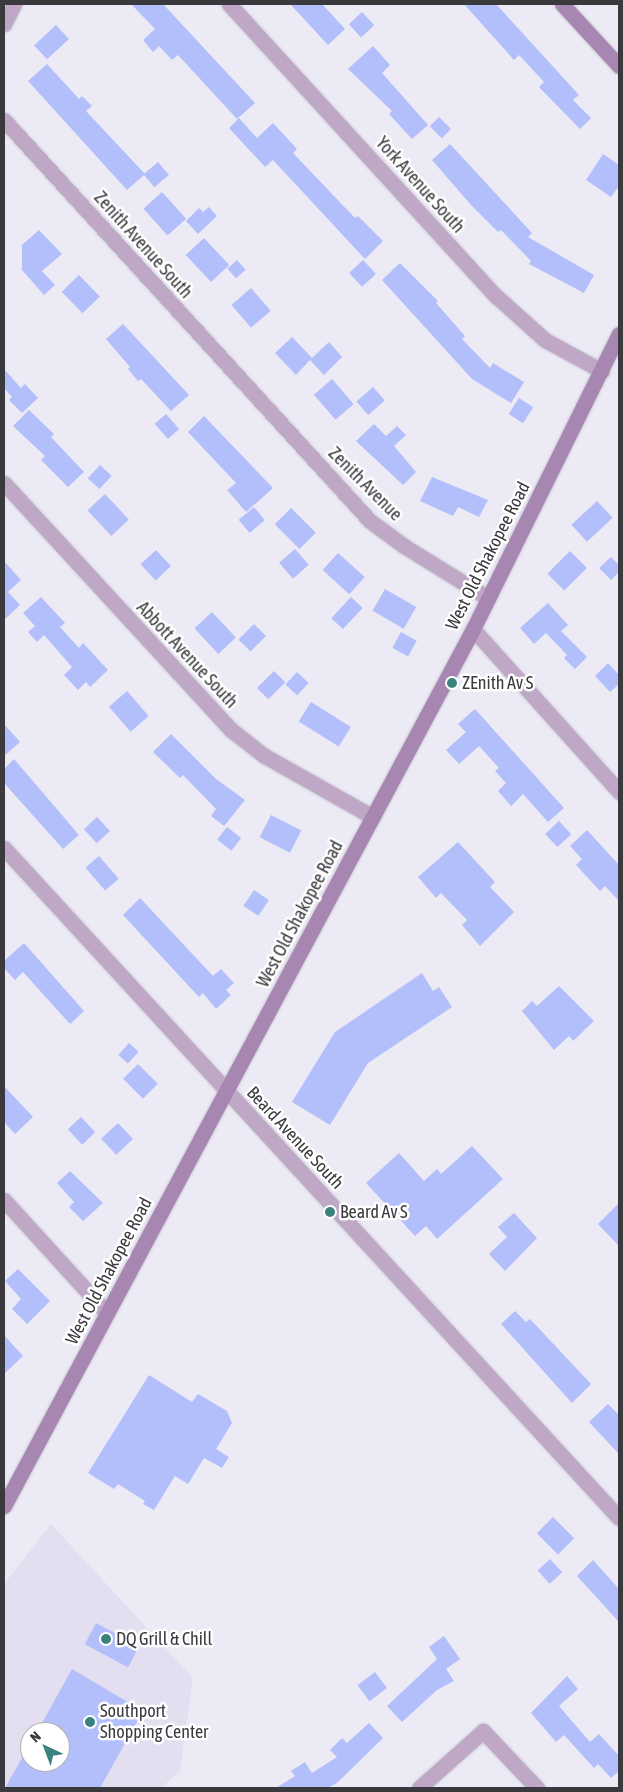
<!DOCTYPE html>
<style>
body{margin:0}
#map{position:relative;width:623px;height:1792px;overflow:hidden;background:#eceaf5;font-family:"Asap Condensed",sans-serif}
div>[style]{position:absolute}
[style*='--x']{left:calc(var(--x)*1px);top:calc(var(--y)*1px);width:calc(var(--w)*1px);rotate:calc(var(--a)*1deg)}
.built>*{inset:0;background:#e3dff1}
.building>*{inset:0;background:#b3bffa;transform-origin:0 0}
.roads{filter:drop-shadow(0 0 1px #c8c7d0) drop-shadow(0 0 1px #c8c7d0)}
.street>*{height:15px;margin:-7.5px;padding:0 7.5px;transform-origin:7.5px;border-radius:7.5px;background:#bea8c5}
.secondary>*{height:15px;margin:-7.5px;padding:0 7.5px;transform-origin:7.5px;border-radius:7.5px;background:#a787b2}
.dots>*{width:14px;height:14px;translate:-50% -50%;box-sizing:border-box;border:2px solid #fff;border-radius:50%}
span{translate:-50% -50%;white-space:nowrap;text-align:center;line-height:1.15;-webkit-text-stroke:5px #fff;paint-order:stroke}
.street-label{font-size:18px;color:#3a393e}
.poi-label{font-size:18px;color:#3a393e}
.left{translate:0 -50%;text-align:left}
.frame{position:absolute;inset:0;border:5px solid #3a393e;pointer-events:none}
.north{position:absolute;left:20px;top:1722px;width:50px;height:50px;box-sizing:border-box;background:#fff;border:1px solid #b0b0b2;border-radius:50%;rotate:317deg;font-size:14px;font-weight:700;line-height:20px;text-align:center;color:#3a393e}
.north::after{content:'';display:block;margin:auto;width:18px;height:22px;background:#39827f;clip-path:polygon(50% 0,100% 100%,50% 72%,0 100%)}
</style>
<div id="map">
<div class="built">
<div style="clip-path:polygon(evenodd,51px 1524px,193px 1678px,180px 1771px,161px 1788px,4px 1788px,4px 1584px,51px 1524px,30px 1732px,60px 1732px,60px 1762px,30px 1762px,30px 1732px)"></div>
</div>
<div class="building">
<div style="clip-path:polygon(131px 4px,163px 4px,255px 103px,237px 119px,178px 55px,172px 60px,159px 46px,153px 52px,143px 40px,155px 29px)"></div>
<div style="clip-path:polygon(290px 4px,322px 4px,345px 29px,328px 45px)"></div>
<div style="clip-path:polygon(464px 4px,496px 4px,579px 95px,573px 100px,591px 118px,580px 129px,539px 87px,544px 82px,519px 55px,514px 60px)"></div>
<div style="left:362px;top:12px;width:18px;height:18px;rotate:47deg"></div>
<div style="left:56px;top:25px;width:19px;height:30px;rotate:47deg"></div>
<div style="clip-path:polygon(373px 46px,390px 65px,382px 73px,428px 125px,412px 139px,389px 114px,392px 111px,348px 69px)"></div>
<div style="clip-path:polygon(47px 64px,79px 99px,82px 96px,92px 106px,86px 111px,145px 174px,127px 190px,28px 81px)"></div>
<div style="left:439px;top:117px;width:17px;height:13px;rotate:45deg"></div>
<div style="clip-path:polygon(239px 118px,257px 138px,273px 123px,297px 149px,293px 153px,355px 218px,358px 216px,383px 241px,365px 259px,273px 160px,265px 167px,229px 128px)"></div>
<div style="clip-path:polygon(450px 144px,532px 233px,528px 237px,594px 275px,584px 293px,529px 264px,531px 261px,501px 230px,498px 232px,471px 205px,432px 160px)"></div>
<div style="clip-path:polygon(603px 154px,619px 165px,619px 186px,611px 197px,586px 180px)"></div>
<div style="left:158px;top:162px;width:17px;height:19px;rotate:50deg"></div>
<div style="left:162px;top:192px;width:36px;height:25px;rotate:48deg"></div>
<div style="clip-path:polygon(209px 207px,217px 216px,198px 234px,186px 221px,199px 208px,203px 212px)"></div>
<div style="clip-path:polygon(39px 230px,62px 254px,42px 271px,55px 285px,44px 295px,22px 270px,22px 245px)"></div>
<div style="left:204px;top:238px;width:37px;height:25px;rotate:47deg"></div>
<div style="left:237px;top:260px;width:13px;height:13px;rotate:48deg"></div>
<div style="left:363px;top:260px;width:19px;height:19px;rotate:47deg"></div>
<div style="clip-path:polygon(400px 263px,438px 301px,436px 303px,465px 336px,462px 339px,490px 368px,493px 363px,524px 382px,511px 403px,472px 379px,382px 280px)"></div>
<div style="left:79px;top:275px;width:30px;height:24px;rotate:46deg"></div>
<div style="left:251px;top:288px;width:30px;height:26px;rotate:49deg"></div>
<div style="clip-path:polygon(123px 324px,189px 395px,171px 411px,141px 379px,138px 381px,128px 369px,130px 367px,106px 339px)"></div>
<div style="clip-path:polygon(292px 337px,312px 358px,329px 342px,342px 357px,324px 375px,310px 360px,296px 375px,275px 353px)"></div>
<div style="clip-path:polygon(4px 369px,21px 388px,25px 384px,38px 398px,22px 413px,9px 400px,12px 397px,4px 388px)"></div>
<div style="left:332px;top:379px;width:33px;height:24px;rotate:49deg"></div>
<div style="left:373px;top:387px;width:18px;height:22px;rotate:49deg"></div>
<div style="left:519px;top:398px;width:17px;height:19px;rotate:33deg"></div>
<div style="clip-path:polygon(29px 410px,54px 434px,51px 437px,84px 472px,68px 487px,41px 460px,45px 456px,13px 426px)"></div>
<div style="left:166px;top:414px;width:20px;height:15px;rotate:49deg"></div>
<div style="clip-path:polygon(204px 416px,273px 488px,246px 512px,227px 490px,236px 483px,188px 432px)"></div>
<div style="clip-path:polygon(374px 424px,386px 436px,397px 426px,406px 435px,394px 446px,416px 472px,403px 485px,356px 441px)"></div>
<div style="left:100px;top:465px;width:16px;height:18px;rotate:43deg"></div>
<div style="clip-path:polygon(432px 477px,488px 500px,479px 517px,458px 507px,453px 516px,420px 501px)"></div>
<div style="left:105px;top:494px;width:35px;height:24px;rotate:47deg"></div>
<div style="left:597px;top:501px;width:23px;height:35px;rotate:47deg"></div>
<div style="left:254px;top:507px;width:17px;height:20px;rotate:50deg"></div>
<div style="left:291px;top:508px;width:35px;height:23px;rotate:45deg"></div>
<div style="left:295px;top:549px;width:21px;height:21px;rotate:49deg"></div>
<div style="left:156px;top:550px;width:22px;height:21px;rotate:47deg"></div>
<div style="left:570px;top:551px;width:24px;height:32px;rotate:45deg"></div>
<div style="left:338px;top:553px;width:36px;height:23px;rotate:42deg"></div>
<div style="clip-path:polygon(611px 557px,619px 565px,619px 572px,611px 580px,599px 568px)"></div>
<div style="clip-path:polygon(4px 561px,21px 580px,8px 592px,20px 605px,4px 620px)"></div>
<div style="left:385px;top:589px;width:36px;height:25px;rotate:30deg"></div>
<div style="clip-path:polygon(41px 597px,65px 623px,60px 627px,79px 648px,83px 643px,108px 670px,90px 687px,86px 682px,78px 690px,64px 675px,72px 667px,44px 635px,37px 642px,28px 632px,35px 626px,23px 613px)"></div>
<div style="left:351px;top:597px;width:16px;height:29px;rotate:43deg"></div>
<div style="clip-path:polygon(548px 603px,568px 625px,561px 631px,587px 657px,575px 669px,564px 658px,567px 655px,546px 633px,534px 644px,520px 628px)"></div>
<div style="left:212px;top:612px;width:35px;height:24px;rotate:47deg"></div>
<div style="left:254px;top:624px;width:17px;height:22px;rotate:45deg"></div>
<div style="left:401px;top:632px;width:18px;height:18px;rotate:29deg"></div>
<div style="clip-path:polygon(608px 663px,619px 675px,619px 684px,610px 692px,595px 676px)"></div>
<div style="left:274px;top:671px;width:16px;height:24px;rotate:45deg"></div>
<div style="left:297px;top:672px;width:16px;height:17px;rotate:43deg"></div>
<div style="left:127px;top:691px;width:33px;height:24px;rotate:49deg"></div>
<div style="left:311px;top:702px;width:47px;height:23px;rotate:32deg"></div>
<div style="clip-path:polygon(475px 709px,564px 808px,548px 822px,523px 794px,511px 806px,498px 791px,506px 783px,495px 771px,499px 768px,479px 746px,459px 764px,446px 750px,466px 732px,458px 724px)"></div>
<div style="clip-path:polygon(4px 724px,20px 742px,4px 756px)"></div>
<div style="clip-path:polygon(171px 734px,216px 779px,245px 800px,224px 826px,211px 816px,216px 809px,183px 775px,180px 778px,153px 752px)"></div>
<div style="clip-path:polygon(14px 759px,79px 835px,63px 849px,4px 783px,4px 769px)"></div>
<div style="left:271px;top:815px;width:34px;height:25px;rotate:27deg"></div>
<div style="left:97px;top:817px;width:19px;height:18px;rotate:47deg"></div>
<div style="left:559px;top:821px;width:18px;height:19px;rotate:47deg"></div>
<div style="left:227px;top:827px;width:18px;height:16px;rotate:38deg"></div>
<div style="clip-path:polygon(587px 830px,619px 865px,619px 901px,605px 886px,600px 891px,576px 865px,582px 859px,570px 846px)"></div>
<div style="clip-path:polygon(458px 842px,495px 882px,490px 887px,514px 912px,480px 946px,462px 925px,467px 920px,441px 893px,436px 898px,418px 877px)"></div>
<div style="left:99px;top:856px;width:30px;height:18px;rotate:49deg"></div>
<div style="left:254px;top:890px;width:18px;height:19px;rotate:34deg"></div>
<div style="clip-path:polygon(140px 898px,213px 976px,221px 969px,234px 983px,226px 990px,231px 995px,216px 1009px,203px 993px,199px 997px,123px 915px)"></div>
<div style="clip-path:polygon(24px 943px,84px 1011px,70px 1024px,23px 972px,15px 980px,4px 968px,4px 961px)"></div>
<div style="clip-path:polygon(422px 973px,433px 991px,439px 987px,452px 1007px,368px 1063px,330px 1125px,292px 1102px,335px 1032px)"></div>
<div style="clip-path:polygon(559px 986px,594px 1021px,573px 1041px,569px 1036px,554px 1050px,522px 1011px,532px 1001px,537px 1006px)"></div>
<div style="left:129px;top:1043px;width:13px;height:16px;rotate:42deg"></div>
<div style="left:138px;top:1064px;width:28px;height:21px;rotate:45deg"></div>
<div style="clip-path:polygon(4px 1086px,33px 1117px,15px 1134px,4px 1122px)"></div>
<div style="left:81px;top:1117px;width:21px;height:18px;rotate:47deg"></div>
<div style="left:118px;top:1123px;width:22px;height:23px;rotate:47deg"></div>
<div style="clip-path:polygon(472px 1146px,503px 1179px,437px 1239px,426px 1226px,415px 1236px,366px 1183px,399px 1153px,424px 1181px,437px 1169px,441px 1174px)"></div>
<div style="clip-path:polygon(70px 1171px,103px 1203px,83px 1221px,69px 1207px,74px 1202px,57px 1183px)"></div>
<div style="clip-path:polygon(619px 1203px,619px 1246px,598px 1224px)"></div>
<div style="clip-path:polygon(514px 1213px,537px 1238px,505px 1271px,489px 1254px,507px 1237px,498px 1227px)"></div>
<div style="clip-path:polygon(18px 1269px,50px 1301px,27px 1324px,12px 1309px,21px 1299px,5px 1281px)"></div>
<div style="clip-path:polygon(515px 1311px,526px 1322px,530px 1319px,591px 1384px,572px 1403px,501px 1324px)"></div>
<div style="clip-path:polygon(4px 1335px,23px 1356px,4px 1374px)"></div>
<div style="clip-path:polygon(149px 1375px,192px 1402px,198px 1394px,227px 1411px,232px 1423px,216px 1449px,229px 1457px,222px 1468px,204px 1458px,188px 1484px,175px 1476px,154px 1510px,143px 1504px,145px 1501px,118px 1484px,114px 1489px,88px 1473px)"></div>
<div style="clip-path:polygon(608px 1404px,619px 1415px,619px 1454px,589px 1422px)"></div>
<div style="left:553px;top:1517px;width:30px;height:23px;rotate:45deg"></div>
<div style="left:550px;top:1559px;width:18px;height:17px;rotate:47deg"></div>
<div style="clip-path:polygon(593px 1560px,619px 1589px,619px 1622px,577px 1576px)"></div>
<div style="left:96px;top:1623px;width:49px;height:24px;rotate:28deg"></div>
<div style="clip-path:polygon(444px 1636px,460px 1659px,446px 1669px,454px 1681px,437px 1690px,402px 1722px,387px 1706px,437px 1659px,429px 1647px)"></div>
<div style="clip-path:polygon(72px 1669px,143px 1711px,100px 1788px,5px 1788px,30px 1744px,30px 1762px,60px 1762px,60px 1732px,37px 1732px)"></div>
<div style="left:375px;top:1672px;width:20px;height:22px;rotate:53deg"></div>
<div style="clip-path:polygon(567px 1676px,578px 1689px,559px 1706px,590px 1742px,599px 1734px,619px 1756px,619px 1771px,611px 1778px,598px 1764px,594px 1768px,564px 1735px,556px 1742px,531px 1713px)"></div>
<div style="clip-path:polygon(369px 1723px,383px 1738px,338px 1782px,328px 1788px,276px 1788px,295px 1776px,291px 1771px,305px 1762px,312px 1773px,337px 1757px,330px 1750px,342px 1738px,347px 1743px)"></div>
</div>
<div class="roads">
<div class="street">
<div style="--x:229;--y:4;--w:396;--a:47.6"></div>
<div style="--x:496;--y:296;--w:66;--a:41.9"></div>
<div style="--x:545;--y:340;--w:65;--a:28.5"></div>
<div style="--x:4;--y:24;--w:22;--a:-63"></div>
<div style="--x:4;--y:120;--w:543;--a:47.61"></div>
<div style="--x:370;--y:521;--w:42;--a:36.3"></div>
<div style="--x:404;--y:546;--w:99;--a:31.8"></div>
<div style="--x:4;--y:483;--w:334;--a:47.4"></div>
<div style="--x:230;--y:729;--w:42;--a:38.2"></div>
<div style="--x:263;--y:755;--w:126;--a:29.4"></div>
<div style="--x:473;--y:629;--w:219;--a:48.1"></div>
<div style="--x:4;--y:848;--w:909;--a:47.45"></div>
<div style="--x:4;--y:1200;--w:153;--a:47.7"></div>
<div style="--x:419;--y:1788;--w:86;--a:-41.7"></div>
<div style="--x:483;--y:1731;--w:79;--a:46.5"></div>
</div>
<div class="secondary">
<div style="--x:562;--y:4;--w:84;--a:47.4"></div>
<div style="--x:4;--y:1506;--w:995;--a:-61.86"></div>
<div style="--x:473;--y:629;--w:329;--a:-63.7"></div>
</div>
</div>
<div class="dots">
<div style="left:452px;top:683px;background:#39827f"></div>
<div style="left:330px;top:1212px;background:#39827f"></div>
<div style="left:106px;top:1639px;background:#39827f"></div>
<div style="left:90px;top:1722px;background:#39827f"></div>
</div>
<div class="street-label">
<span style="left:420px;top:185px;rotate:48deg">York Avenue South</span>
<span style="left:143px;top:245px;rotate:48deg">Zenith Avenue South</span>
<span style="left:365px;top:484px;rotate:45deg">Zenith Avenue</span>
<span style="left:488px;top:556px;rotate:-63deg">West Old Shakopee Road</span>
<span style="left:187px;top:655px;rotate:47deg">Abbott Avenue South</span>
<span style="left:300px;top:914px;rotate:-62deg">West Old Shakopee Road</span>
<span style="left:295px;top:1138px;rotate:47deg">Beard Avenue South</span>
<span style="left:109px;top:1271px;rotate:-62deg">West Old Shakopee Road</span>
</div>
<div class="poi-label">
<span class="left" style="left:462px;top:683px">ZEnith Av S</span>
<span class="left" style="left:340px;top:1212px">Beard Av S</span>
<span class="left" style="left:116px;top:1639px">DQ Grill &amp; Chill</span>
<span class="left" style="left:100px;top:1722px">Southport<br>Shopping Center</span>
</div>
<div class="frame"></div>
<div class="north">N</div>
</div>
